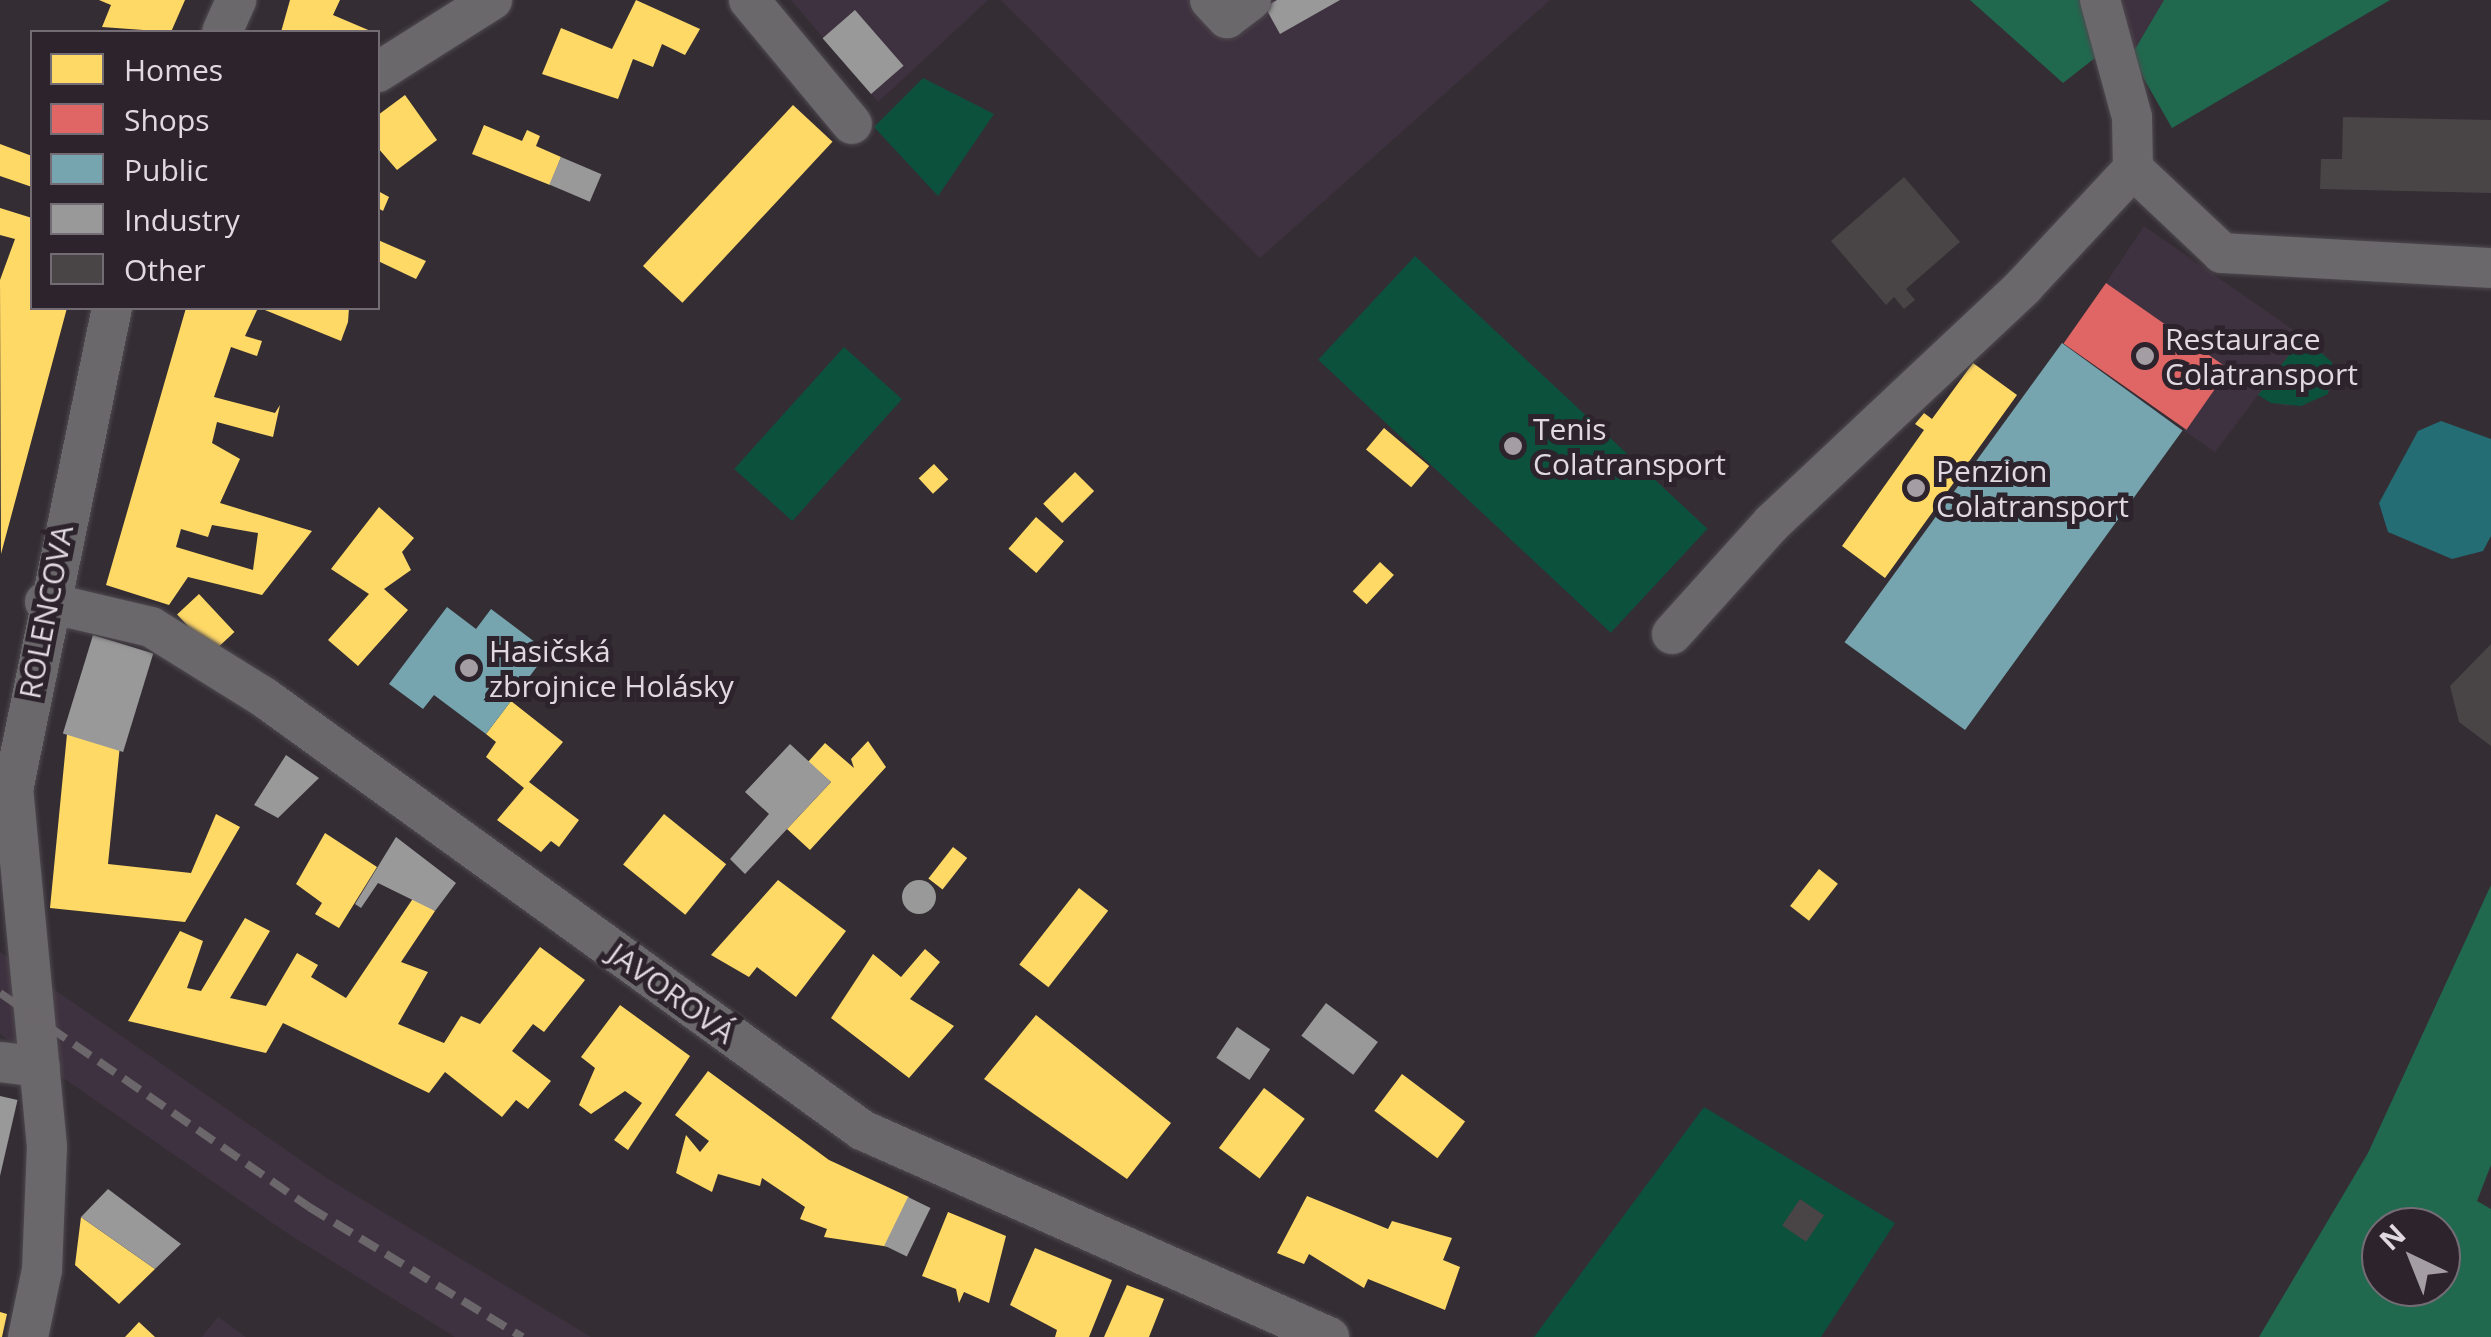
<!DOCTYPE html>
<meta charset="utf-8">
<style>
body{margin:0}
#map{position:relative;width:2491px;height:1337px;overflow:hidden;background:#342e34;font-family:"Open Sans",sans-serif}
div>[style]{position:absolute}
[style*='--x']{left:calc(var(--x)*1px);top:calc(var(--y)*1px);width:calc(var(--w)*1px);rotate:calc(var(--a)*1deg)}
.built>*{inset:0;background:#3f3240}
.green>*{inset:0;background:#0c513b;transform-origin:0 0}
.forest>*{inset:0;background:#20694f}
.water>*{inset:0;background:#256d74}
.homes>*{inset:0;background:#ffd966;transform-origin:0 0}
.shops>*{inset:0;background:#e06666;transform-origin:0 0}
.public>*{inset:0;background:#76a5af;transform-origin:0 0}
.industry>*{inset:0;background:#999;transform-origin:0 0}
.round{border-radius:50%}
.building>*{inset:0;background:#494445;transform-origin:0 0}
.roads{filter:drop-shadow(0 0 2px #4f4a4f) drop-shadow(0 0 2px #4f4a4f)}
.minor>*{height:40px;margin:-20px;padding:0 20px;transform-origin:20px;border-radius:20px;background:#6b686b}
.rail>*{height:8px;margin-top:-4px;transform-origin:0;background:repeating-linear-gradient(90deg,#6b676b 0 20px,transparent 0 30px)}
.dots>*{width:28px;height:28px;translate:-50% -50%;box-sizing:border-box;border:5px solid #2c232c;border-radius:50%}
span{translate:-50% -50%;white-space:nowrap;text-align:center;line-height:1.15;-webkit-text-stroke:10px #2c232c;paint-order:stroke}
.poi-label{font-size:30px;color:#e0d9e0}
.left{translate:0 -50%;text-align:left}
.street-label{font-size:30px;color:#e0d9e0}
.legend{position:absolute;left:30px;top:30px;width:350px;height:280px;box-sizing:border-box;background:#2c232c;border:2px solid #746c74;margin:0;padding:12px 18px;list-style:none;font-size:30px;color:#e0d9e0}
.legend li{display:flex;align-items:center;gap:20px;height:50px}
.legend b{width:50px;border:2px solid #746c74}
.north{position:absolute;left:2361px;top:1207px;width:100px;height:100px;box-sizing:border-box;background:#2c232c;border:2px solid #746c74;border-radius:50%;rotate:317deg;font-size:28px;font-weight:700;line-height:40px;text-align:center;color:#e0d9e0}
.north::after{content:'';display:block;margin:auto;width:35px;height:45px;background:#a49da4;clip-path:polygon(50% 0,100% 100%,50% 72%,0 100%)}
</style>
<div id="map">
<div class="built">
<div style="clip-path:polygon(791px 0,988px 0,878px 102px)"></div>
<div style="clip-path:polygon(1001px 0,1550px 0,1260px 258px)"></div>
<div style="clip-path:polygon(2115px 0,2164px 0,2131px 56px)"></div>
<div style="clip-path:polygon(2144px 226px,2322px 350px,2335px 380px,2328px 394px,2286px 406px,2258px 395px,2215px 452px,2183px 430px,2227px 369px,2106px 283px)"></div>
<div style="clip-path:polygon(0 952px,328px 1179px,591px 1337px,455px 1337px,290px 1235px,0 1034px)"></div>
<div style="clip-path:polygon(218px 1317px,246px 1337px,202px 1337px)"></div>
</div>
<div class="green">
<div style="clip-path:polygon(923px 78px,994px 114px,938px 196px,874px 127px)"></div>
<div style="left:1415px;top:256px;width:400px;height:142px;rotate:43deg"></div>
<div style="clip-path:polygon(2303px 337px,2332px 362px,2328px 394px,2301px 406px,2271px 403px,2258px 395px)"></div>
<div style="left:844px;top:347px;width:78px;height:164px;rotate:42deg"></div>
<div style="clip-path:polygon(1704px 1107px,1895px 1223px,1821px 1337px,1534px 1337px)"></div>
</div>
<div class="forest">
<div style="clip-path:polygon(1970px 0,2089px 0,2100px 54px,2063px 83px)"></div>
<div style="clip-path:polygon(2164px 0,2390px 0,2172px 128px,2131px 56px)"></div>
<div style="clip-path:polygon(evenodd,2491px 885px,2491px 1165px,2477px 1201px,2491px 1209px,2491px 1337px,2259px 1337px,2368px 1153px,2491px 885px,2441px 1227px,2441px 1287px,2381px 1287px,2381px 1227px,2441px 1227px)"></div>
</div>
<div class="water">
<div style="clip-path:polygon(2441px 421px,2491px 439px,2491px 536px,2483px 551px,2452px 559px,2388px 532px,2379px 503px,2418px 431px)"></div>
</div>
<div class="homes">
<div style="clip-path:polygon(99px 0,185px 0,171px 32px,102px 27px,111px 5px)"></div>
<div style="clip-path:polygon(290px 0,340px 0,333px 15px,373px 32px,281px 32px)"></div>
<div style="clip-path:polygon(636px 0,700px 29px,685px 55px,662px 44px,653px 67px,633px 59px,618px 99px,542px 74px,561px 28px,612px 49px)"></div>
<div style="clip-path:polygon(405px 95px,437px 140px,397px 170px,378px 148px,378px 115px)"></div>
<div style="left:793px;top:105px;width:54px;height:220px;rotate:43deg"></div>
<div style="clip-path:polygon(484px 125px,522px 141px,527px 130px,540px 136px,536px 146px,561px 157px,550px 185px,472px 154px)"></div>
<div style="clip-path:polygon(0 144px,32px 156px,32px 187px,0 176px)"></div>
<div style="clip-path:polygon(378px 191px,389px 197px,383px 211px,378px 208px)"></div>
<div style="clip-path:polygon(0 208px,32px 218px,32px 308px,67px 308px,1px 554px,0 280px,15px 239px,0 235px)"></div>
<div style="clip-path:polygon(378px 240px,426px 261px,416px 279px,378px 261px)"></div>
<div style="clip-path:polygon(evenodd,186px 308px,258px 308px,245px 336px,262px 341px,257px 356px,231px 347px,214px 397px,275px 413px,280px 405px,273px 437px,217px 422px,212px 443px,240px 459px,220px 503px,312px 531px,262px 595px,188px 577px,169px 605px,106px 585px,186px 308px,212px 525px,258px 533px,253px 570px,176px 547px,181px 529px,208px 537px,212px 525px)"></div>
<div style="clip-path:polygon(260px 308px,349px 308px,348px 322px,341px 341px)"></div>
<div style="clip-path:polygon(1973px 363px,2017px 395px,1885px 578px,1842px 546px,1924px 430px,1915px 424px,1924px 413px,1932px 419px)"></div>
<div style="left:1384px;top:428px;width:59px;height:28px;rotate:40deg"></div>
<div style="left:934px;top:464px;width:21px;height:21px;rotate:47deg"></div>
<div style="left:1075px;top:472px;width:27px;height:45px;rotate:45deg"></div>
<div style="clip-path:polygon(379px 507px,414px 538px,402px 552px,411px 570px,384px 589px,408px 610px,358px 666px,328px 640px,369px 594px,331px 569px)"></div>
<div style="left:1036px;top:517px;width:37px;height:42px;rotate:41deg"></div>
<div style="left:1380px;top:562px;width:19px;height:40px;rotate:43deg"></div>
<div style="left:199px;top:594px;width:52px;height:30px;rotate:47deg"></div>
<div style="clip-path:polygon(511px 701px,563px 742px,529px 782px,579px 820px,559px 847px,551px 841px,541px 852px,497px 820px,524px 788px,486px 757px,496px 742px,486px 734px)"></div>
<div style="clip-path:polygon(67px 734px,120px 745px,108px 864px,191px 873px,216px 814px,240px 827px,185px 922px,50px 908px)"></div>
<div style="clip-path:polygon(868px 741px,886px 767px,810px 850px,787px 829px,831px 782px,808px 762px,825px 743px,854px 768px,851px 759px)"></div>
<div style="left:664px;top:814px;width:80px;height:65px;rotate:39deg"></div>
<div style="clip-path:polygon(325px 833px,377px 867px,339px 928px,315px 914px,322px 903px,296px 884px)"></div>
<div style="left:953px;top:847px;width:18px;height:40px;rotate:38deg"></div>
<div style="left:1819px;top:869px;width:24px;height:47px;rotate:38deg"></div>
<div style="clip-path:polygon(778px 880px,846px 931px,796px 997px,757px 967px,749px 977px,711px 955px)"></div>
<div style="left:1079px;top:888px;width:37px;height:97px;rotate:38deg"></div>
<div style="clip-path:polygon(414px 897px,435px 911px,401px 962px,428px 972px,398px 1024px,444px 1043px,461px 1016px,480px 1024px,540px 947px,585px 980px,544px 1032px,533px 1024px,512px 1051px,551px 1081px,528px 1109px,516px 1100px,502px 1117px,445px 1072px,429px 1093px,283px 1023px,266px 1053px,128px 1021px,180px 931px,203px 941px,187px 988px,201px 991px,245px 918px,270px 931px,230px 998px,266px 1006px,297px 953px,318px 965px,311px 977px,346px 998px)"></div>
<div style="clip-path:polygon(925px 949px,940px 962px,910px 999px,954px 1026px,909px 1078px,831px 1018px,873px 954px,901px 977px)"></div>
<div style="clip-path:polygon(620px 1005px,690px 1056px,628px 1150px,614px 1140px,642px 1103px,625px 1091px,591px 1114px,579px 1105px,595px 1068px,581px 1057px)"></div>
<div style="clip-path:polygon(1036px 1015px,1171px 1123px,1127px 1179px,984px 1079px)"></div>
<div style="clip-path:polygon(708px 1071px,829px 1160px,909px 1197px,890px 1247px,824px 1237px,827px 1229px,800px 1219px,805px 1207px,762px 1178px,760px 1186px,718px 1174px,712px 1192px,676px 1173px,686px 1135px,700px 1152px,709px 1141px,675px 1115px)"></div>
<div style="left:1402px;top:1074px;width:79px;height:46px;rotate:37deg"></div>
<div style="left:1264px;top:1088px;width:51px;height:75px;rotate:37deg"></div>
<div style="clip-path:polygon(1307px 1196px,1388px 1229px,1392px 1221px,1452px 1238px,1443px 1260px,1460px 1267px,1445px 1310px,1368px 1279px,1364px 1288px,1309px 1254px,1304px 1264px,1277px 1253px)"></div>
<div style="clip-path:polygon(948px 1212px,1006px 1236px,989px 1303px,964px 1292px,959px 1303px,956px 1289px,922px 1276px)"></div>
<div style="clip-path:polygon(81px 1217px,155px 1269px,119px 1304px,75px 1265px)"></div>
<div style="clip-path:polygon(1035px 1248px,1112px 1280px,1089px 1337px,1055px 1337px,1057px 1330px,1010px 1305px)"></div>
<div style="clip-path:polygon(1127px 1285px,1164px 1299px,1149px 1337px,1104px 1337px)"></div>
<div style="clip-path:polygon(0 1312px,7px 1314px,2px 1337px,0 1337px)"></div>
<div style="clip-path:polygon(139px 1322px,155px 1337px,125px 1337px)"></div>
</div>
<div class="shops">
<div style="left:2106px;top:283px;width:150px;height:74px;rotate:35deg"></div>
</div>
<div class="public">
<div style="left:2062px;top:343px;width:149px;height:370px;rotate:36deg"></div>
<div style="clip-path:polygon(447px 607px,476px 629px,491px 609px,548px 652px,486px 734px,434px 695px,423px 709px,389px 684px)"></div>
</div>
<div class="industry">
<div style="clip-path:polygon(1277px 0,1340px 0,1280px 34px,1265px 7px)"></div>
<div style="left:855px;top:10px;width:74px;height:43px;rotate:49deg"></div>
<div style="left:561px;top:157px;width:44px;height:30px;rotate:23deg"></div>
<div style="left:93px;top:635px;width:63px;height:103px;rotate:17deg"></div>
<div style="clip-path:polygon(790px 744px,831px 782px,745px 874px,730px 859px,769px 814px,745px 792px)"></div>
<div style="clip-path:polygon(286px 755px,319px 778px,278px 818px,254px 805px)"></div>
<div style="clip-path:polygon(396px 837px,456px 883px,435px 911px,378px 883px,361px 908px,355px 904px)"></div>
<div class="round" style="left:902px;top:880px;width:34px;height:34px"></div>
<div style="left:1326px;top:1003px;width:65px;height:41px;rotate:37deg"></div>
<div style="left:1237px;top:1027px;width:40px;height:37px;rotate:34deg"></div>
<div style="left:0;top:1096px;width:18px;height:100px;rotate:13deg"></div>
<div style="clip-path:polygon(108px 1189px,181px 1244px,155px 1269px,81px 1217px)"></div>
<div style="left:908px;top:1197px;width:25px;height:54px;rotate:26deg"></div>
</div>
<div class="building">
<div style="clip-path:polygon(2343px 117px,2491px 120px,2491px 193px,2320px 189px,2321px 159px,2342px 159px)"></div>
<div style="clip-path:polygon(1904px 177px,1960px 242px,1906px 289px,1915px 300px,1904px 309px,1894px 297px,1886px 305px,1831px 241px)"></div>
<div style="clip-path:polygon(2491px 644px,2491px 746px,2459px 722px,2450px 686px)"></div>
<div style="left:1800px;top:1199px;width:29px;height:32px;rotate:34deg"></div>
</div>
<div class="roads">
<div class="minor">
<div style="--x:749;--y:0;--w:161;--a:50.3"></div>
<div style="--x:1210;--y:0;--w:25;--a:47"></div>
<div style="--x:1227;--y:18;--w:30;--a:-37"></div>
<div style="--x:2100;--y:0;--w:121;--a:74.7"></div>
<div style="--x:2132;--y:117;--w:52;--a:88.9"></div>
<div style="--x:2133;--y:169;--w:122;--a:43.3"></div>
<div style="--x:2222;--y:253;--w:269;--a:3.2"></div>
<div style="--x:222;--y:32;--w:35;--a:-66"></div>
<div style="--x:378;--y:72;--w:135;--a:-32.3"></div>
<div style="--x:45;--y:602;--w:109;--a:13.3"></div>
<div style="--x:151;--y:627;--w:134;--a:31.9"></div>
<div style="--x:265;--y:698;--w:737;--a:35.89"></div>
<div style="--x:862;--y:1130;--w:511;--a:23.91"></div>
<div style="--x:1672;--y:634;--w:149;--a:-48"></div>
<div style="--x:1772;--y:523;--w:345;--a:-43.2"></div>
<div style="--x:2023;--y:287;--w:161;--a:-47"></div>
<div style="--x:0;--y:1062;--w:40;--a:7.1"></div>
<div style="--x:28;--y:1337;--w:68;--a:-78.2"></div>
<div style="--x:42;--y:1270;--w:123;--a:-87.7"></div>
<div style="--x:47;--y:1147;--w:359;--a:-95.4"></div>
<div style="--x:13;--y:790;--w:492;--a:-78.4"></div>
</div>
</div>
<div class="rail">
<div style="--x:0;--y:993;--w:376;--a:34.7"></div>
<div style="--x:309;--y:1207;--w:250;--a:31.4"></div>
</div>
<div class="dots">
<div style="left:2145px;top:356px;background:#a49da4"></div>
<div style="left:1513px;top:446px;background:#a49da4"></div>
<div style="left:1916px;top:488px;background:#a49da4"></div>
<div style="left:469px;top:668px;background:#a49da4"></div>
</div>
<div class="poi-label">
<span class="left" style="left:2165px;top:356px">Restaurace<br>Colatransport</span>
<span class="left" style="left:1533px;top:446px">Tenis<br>Colatransport</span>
<span class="left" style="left:1936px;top:488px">Penzion<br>Colatransport</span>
<span class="left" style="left:489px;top:668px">Hasičská<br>zbrojnice Holásky</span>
</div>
<div class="street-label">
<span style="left:46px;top:612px;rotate:-79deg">ROLENCOVA</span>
<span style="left:672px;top:993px;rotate:36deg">JAVOROVÁ</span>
</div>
<ul class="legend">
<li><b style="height:28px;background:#ffd966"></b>Homes</li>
<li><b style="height:28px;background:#e06666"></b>Shops</li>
<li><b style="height:28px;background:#76a5af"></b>Public</li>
<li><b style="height:28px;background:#999"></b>Industry</li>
<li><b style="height:28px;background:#494445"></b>Other</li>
</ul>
<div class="north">N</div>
</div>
